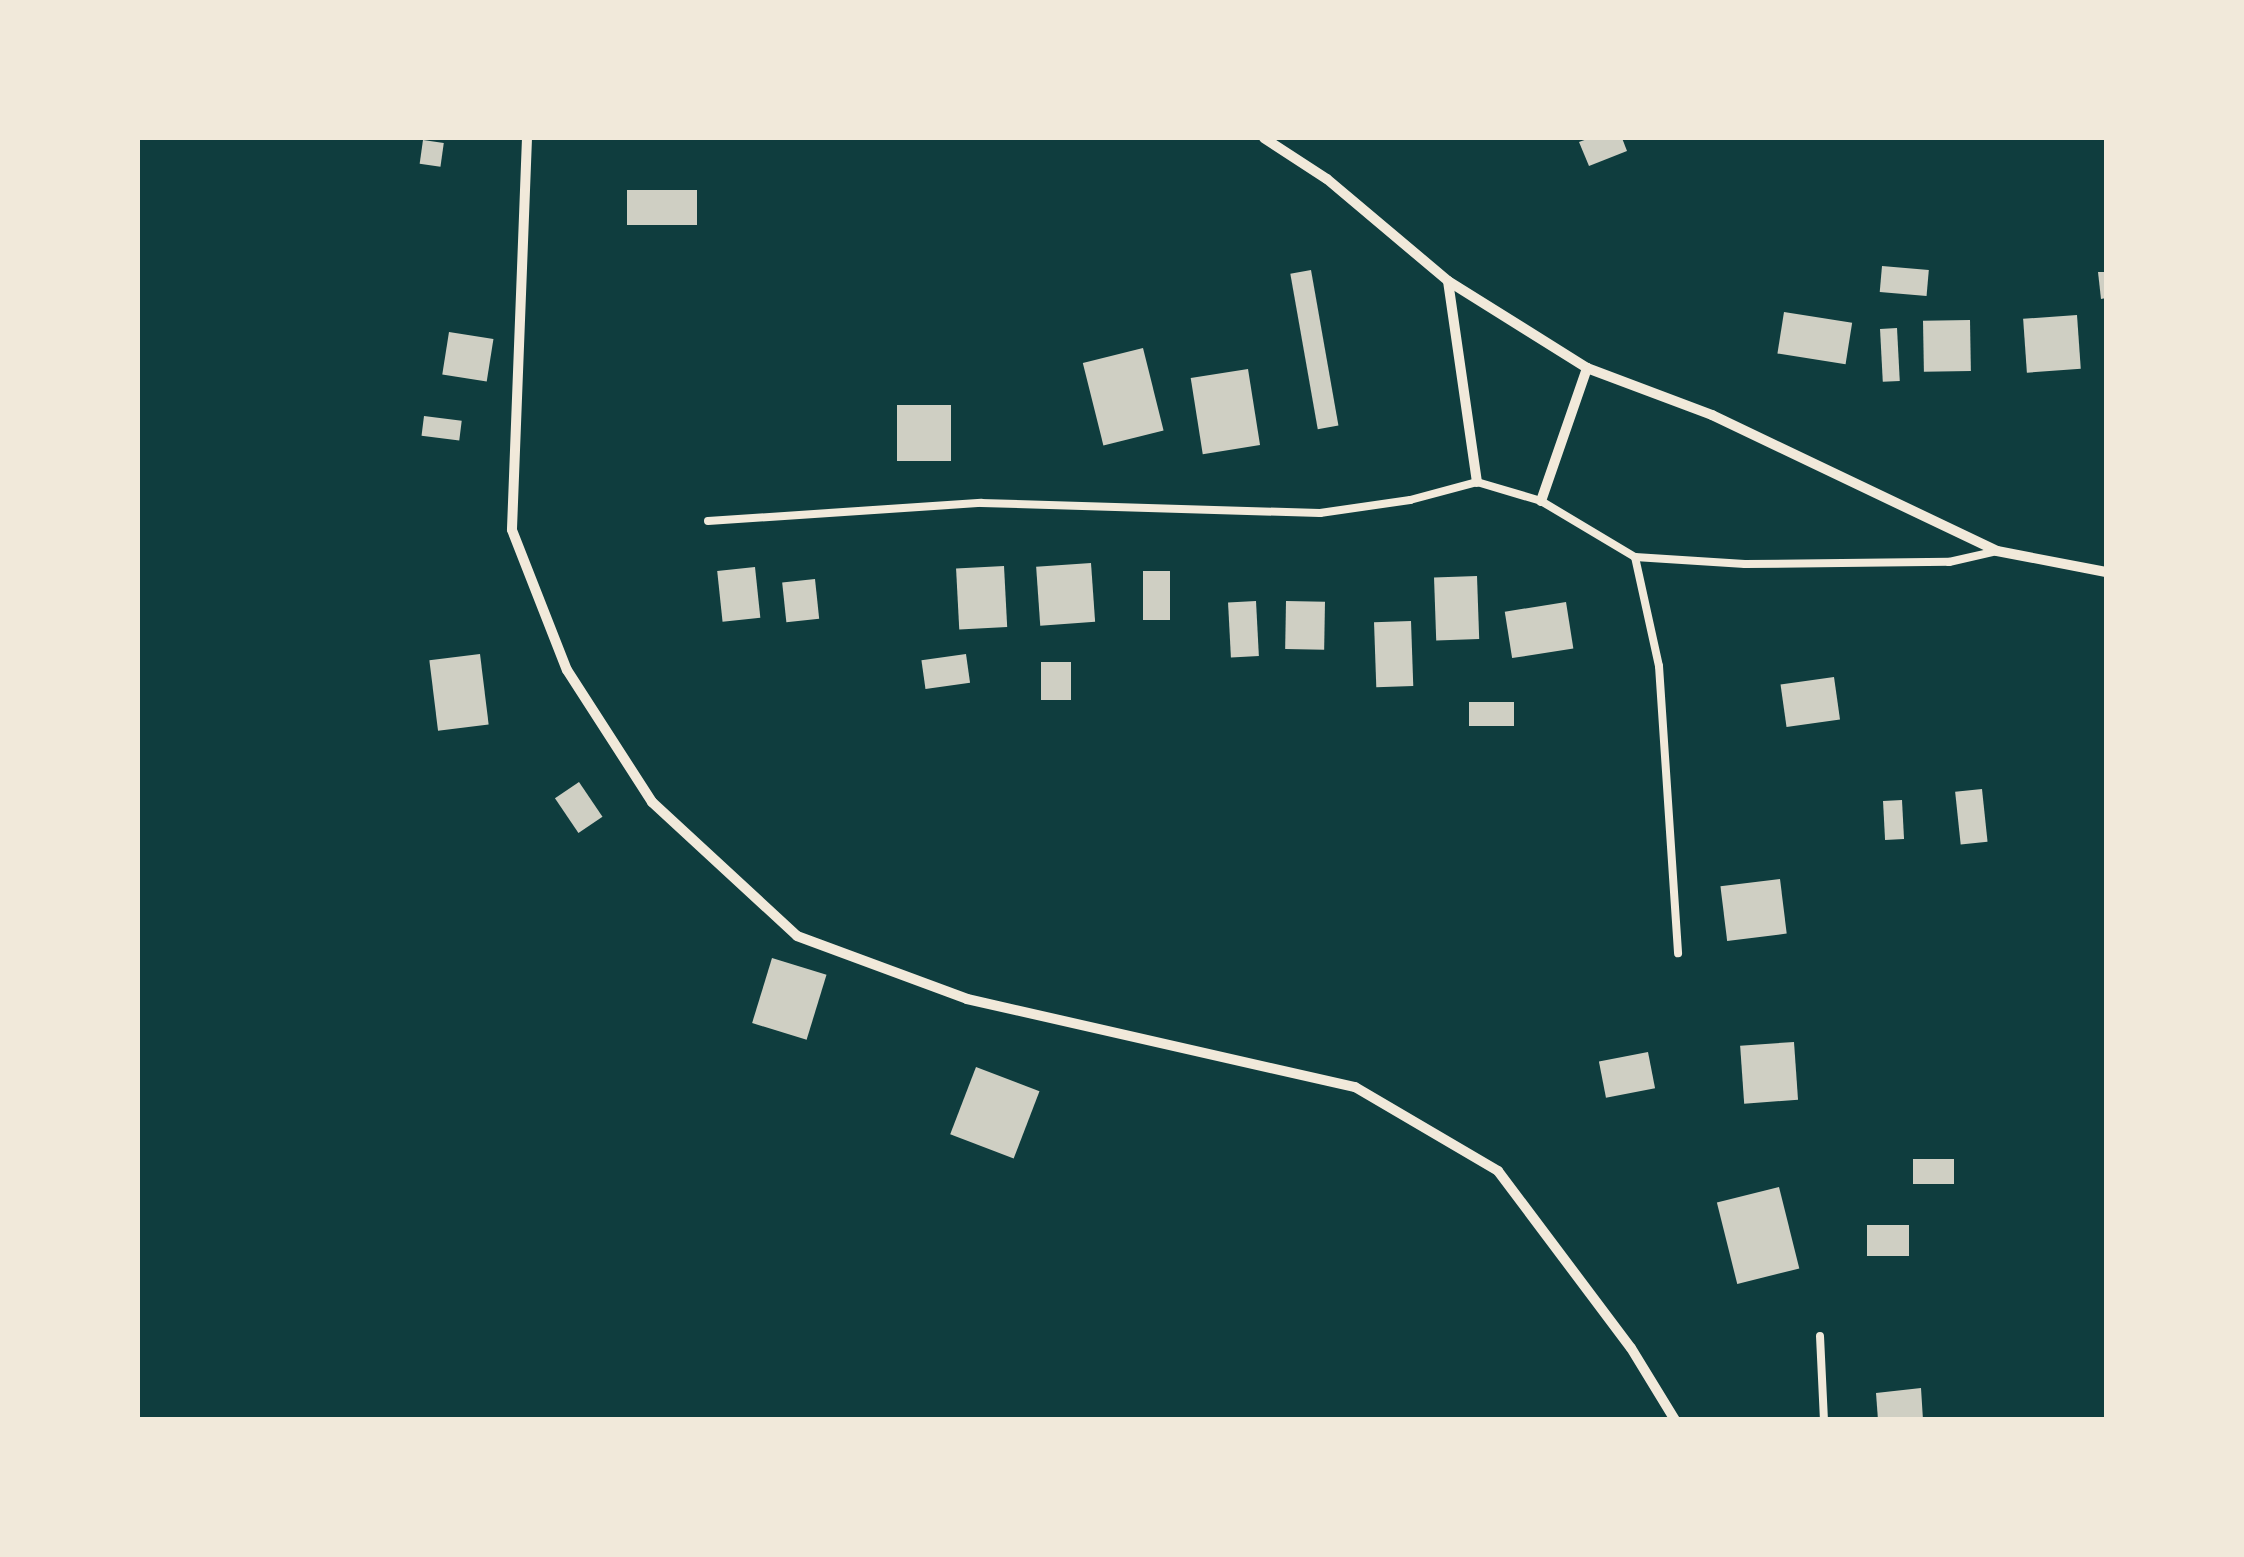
<!DOCTYPE html>
<style>
body{margin:0}
#map{position:relative;width:2244px;height:1557px;overflow:hidden;background:#0f3d3e;font-family:"PT Sans",sans-serif}
div>[style]{position:absolute}
[style*='--x']{left:calc(var(--x)*1px);top:calc(var(--y)*1px);width:calc(var(--w)*1px);rotate:calc(var(--a)*1deg)}
.building>*{inset:0;background:#cfcfc3;transform-origin:0 0}
.service>*{height:8px;margin:-4px;padding:0 4px;transform-origin:4px;border-radius:4px;background:#f1e9da}
.minor>*{height:10px;margin:-5px;padding:0 5px;transform-origin:5px;border-radius:5px;background:#f1e9da}
span{translate:-50% -50%;white-space:nowrap;text-align:center;line-height:1.15;-webkit-text-stroke:8px #f1e9da;paint-order:stroke}
.frame{position:absolute;inset:0;border:140px solid #f1e9da;pointer-events:none}
</style>
<div id="map">
<div class="building">
<div style="clip-path:polygon(1590px 138px,1622px 138px,1627px 151px,1589px 166px,1579px 142px)"></div>
<div style="left:423px;top:140px;width:21px;height:24px;rotate:8deg"></div>
<div style="left:697px;top:190px;width:35px;height:70px;rotate:90deg"></div>
<div style="left:1882px;top:266px;width:47px;height:26px;rotate:5deg"></div>
<div style="left:1311px;top:270px;width:158px;height:21px;rotate:80deg"></div>
<div style="clip-path:polygon(2098px 272px,2106px 272px,2106px 298px,2101px 299px)"></div>
<div style="left:1784px;top:312px;width:69px;height:42px;rotate:9deg"></div>
<div style="left:2077px;top:315px;width:54px;height:54px;rotate:86deg"></div>
<div style="left:1970px;top:320px;width:51px;height:47px;rotate:89deg"></div>
<div style="left:1897px;top:328px;width:53px;height:17px;rotate:87deg"></div>
<div style="left:449px;top:332px;width:45px;height:43px;rotate:9deg"></div>
<div style="left:1143px;top:348px;width:85px;height:62px;rotate:76deg"></div>
<div style="left:1248px;top:369px;width:77px;height:58px;rotate:81deg"></div>
<div style="left:897px;top:405px;width:54px;height:56px"></div>
<div style="left:424px;top:416px;width:38px;height:20px;rotate:7deg"></div>
<div style="left:1091px;top:563px;width:59px;height:55px;rotate:86deg"></div>
<div style="left:1004px;top:566px;width:61px;height:48px;rotate:87deg"></div>
<div style="left:755px;top:567px;width:51px;height:38px;rotate:84deg"></div>
<div style="left:1143px;top:571px;width:27px;height:49px"></div>
<div style="left:1477px;top:576px;width:63px;height:43px;rotate:88deg"></div>
<div style="left:815px;top:579px;width:40px;height:33px;rotate:84deg"></div>
<div style="left:1256px;top:601px;width:55px;height:28px;rotate:87deg"></div>
<div style="left:1286px;top:601px;width:39px;height:48px;rotate:1deg"></div>
<div style="left:1566px;top:602px;width:47px;height:62px;rotate:81deg"></div>
<div style="left:1411px;top:621px;width:65px;height:37px;rotate:88deg"></div>
<div style="left:480px;top:654px;width:71px;height:51px;rotate:83deg"></div>
<div style="left:966px;top:654px;width:29px;height:45px;rotate:82deg"></div>
<div style="left:1041px;top:662px;width:30px;height:38px"></div>
<div style="left:1834px;top:677px;width:43px;height:54px;rotate:82deg"></div>
<div style="left:1514px;top:702px;width:24px;height:45px;rotate:90deg"></div>
<div style="left:579px;top:782px;width:42px;height:29px;rotate:56deg"></div>
<div style="left:1982px;top:789px;width:53px;height:27px;rotate:84deg"></div>
<div style="left:1902px;top:800px;width:39px;height:19px;rotate:87deg"></div>
<div style="left:1780px;top:879px;width:55px;height:60px;rotate:83deg"></div>
<div style="left:772px;top:958px;width:57px;height:68px;rotate:17deg"></div>
<div style="left:1794px;top:1042px;width:58px;height:54px;rotate:86deg"></div>
<div style="left:1648px;top:1052px;width:37px;height:50px;rotate:79deg"></div>
<div style="left:976px;top:1067px;width:68px;height:72px;rotate:21deg"></div>
<div style="left:1913px;top:1159px;width:41px;height:25px"></div>
<div style="left:1779px;top:1187px;width:84px;height:64px;rotate:76deg"></div>
<div style="left:1909px;top:1225px;width:31px;height:42px;rotate:90deg"></div>
<div style="clip-path:polygon(1921px 1388px,1923px 1420px,1878px 1420px,1876px 1393px)"></div>
</div>
<div class="service">
<div style="--x:708;--y:521;--w:274;--a:-3.8"></div>
<div style="--x:981;--y:503;--w:339;--a:1.7"></div>
<div style="--x:1320;--y:513;--w:91;--a:-8.2"></div>
<div style="--x:1410;--y:500;--w:69;--a:-15"></div>
<div style="--x:1477;--y:482;--w:67;--a:16.5"></div>
<div style="--x:1541;--y:501;--w:109;--a:30.8"></div>
<div style="--x:1635;--y:557;--w:110;--a:3.6"></div>
<div style="--x:1745;--y:564;--w:204;--a:-0.6"></div>
<div style="--x:1949;--y:562;--w:49;--a:-12.9"></div>
<div style="--x:1635;--y:557;--w:112;--a:77.6"></div>
<div style="--x:1659;--y:666;--w:288;--a:86.2"></div>
<div style="--x:1820;--y:1336;--w:84;--a:87.3"></div>
</div>
<div class="minor">
<div style="--x:527;--y:138;--w:392;--a:92.2"></div>
<div style="--x:512;--y:530;--w:150;--a:68.6"></div>
<div style="--x:567;--y:670;--w:157;--a:57.2"></div>
<div style="--x:652;--y:802;--w:197;--a:42.7"></div>
<div style="--x:797;--y:936;--w:181;--a:20.3"></div>
<div style="--x:967;--y:999;--w:398;--a:12.8"></div>
<div style="--x:1355;--y:1087;--w:166;--a:30.4"></div>
<div style="--x:1498;--y:1171;--w:221;--a:53.1"></div>
<div style="--x:1631;--y:1348;--w:84;--a:58.6"></div>
<div style="--x:1264;--y:138;--w:75;--a:33.1"></div>
<div style="--x:1327;--y:179;--w:158;--a:40.1"></div>
<div style="--x:1448;--y:281;--w:164;--a:32"></div>
<div style="--x:1587;--y:368;--w:134;--a:20.6"></div>
<div style="--x:1712;--y:415;--w:316;--a:25.5"></div>
<div style="--x:1997;--y:551;--w:111;--a:10.9"></div>
<div style="--x:1448;--y:281;--w:203;--a:81.8"></div>
<div style="--x:1541;--y:501;--w:141;--a:-70.9"></div>
</div>
<div class="frame"></div>
</div>
